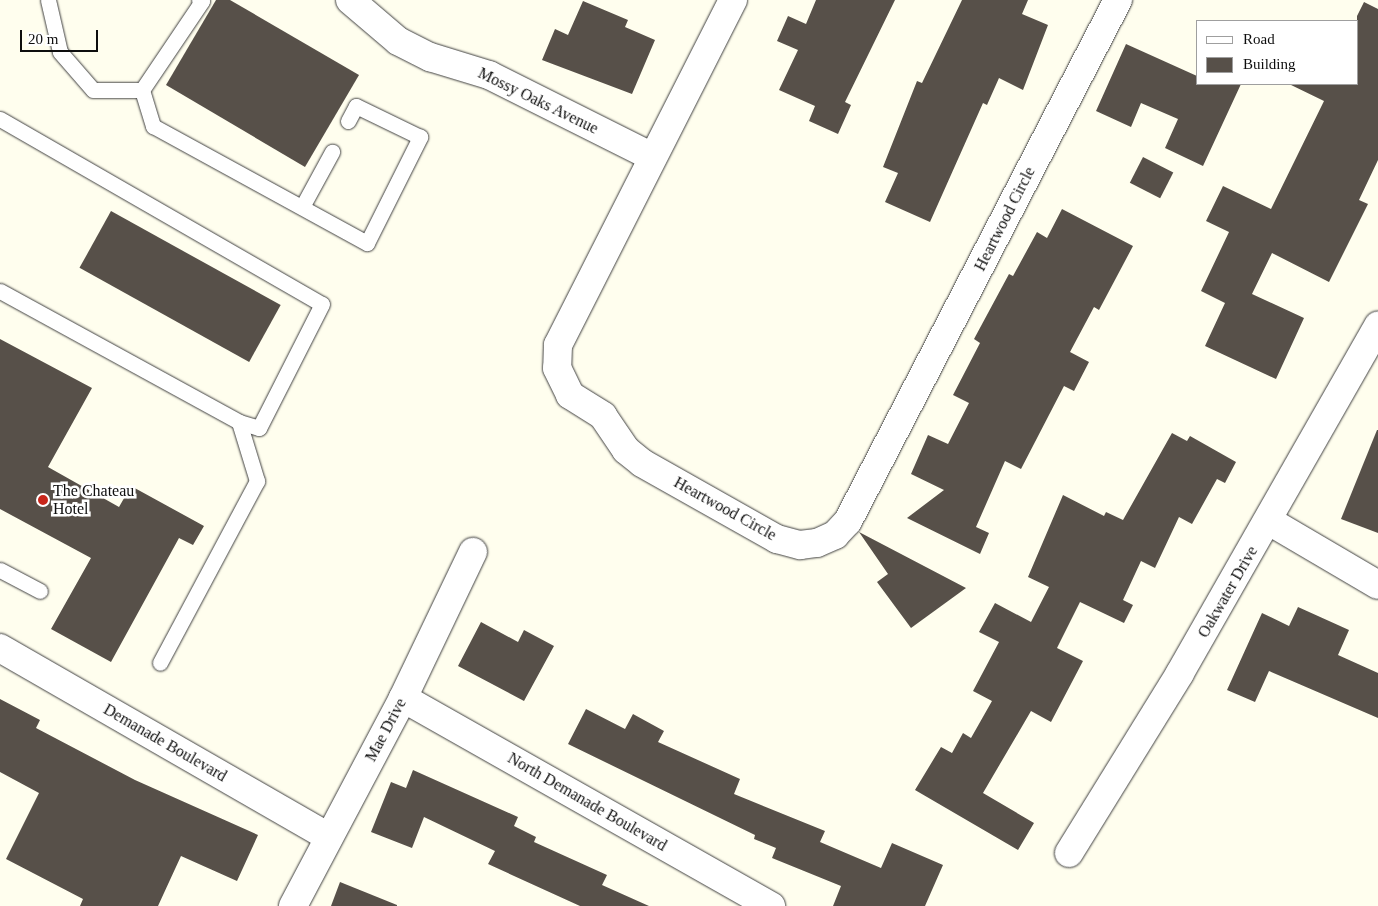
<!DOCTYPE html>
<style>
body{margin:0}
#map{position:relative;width:1378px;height:906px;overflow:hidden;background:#fffeee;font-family:Georgia,serif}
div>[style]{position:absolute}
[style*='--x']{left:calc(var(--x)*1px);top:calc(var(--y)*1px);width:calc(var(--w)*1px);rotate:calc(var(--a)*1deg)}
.building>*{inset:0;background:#575049;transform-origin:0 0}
.roads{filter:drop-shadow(0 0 1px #414141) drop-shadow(0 0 1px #414141)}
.lane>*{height:15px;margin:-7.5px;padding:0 7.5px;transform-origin:7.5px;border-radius:7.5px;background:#fff}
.street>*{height:28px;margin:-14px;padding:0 14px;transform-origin:14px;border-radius:14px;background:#fff}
.dots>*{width:14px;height:14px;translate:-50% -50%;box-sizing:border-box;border:2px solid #fff;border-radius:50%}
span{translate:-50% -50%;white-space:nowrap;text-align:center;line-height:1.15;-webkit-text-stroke:5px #fff;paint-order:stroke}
.street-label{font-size:16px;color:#0e0e0e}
.poi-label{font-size:16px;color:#0e0e0e}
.left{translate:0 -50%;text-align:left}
.legend{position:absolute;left:1196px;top:20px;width:162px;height:65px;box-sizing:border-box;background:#fff;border:1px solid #9f9f9f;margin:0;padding:6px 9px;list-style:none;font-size:15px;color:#0e0e0e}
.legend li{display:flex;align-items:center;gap:10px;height:25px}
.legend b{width:25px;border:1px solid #9f9f9f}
.scale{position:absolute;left:20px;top:30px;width:78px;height:22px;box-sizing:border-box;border:2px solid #0e0e0e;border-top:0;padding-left:6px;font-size:15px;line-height:18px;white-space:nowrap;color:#0e0e0e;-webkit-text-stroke:4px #fff;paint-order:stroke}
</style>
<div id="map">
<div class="building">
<div style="clip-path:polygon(216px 0,230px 0,359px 75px,305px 167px,166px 85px)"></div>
<div style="clip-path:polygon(816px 0,895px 0,845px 102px,851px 105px,838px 134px,809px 121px,815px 106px,779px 90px,798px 50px,777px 41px,788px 16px,806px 24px)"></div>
<div style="clip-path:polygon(962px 0,1028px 0,1022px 14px,1048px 25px,1023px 90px,999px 78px,987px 105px,983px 103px,930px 222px,885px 202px,898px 173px,883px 167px,917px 81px,922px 83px)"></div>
<div style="clip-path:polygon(583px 1px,628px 20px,625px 27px,655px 40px,632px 94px,542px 60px,555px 29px,568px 35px)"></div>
<div style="clip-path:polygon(1364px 2px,1378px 9px,1378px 160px,1359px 200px,1368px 204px,1329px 282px,1272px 253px,1252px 294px,1304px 318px,1276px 379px,1205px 346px,1225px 303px,1201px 291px,1229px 232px,1206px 221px,1223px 186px,1271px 209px,1324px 101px,1289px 84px,1357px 84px,1357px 16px)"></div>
<div style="clip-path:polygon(1126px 44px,1197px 76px,1197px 84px,1241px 84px,1203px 166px,1165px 148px,1178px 119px,1141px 103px,1131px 127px,1096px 111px)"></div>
<div style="left:1143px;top:157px;width:34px;height:29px;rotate:27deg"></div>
<div style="clip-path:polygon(1062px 209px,1133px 246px,1099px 310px,1094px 307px,1070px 352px,1089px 362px,1074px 391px,1064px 386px,1021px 469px,1005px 461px,976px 527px,989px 533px,980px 554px,907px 518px,944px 490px,911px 474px,928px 435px,948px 444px,969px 403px,953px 395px,980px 343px,974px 339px,1009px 274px,1013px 276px,1037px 232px,1047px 238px)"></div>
<div style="left:111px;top:211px;width:194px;height:65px;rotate:29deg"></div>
<div style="clip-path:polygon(0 339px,92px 388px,48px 467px,119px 507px,131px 486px,204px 526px,193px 545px,179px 538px,111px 662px,51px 629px,91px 558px,0 509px)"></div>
<div style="clip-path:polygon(1377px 430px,1378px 430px,1378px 533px,1341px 519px)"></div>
<div style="clip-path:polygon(1172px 433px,1187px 441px,1190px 436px,1236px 462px,1225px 483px,1217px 479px,1192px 524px,1179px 517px,1155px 568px,1141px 561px,1123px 600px,1133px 605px,1124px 623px,1080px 602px,1057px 648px,1083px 661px,1051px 722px,1031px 711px,983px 793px,1034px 823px,1018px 850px,915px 790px,941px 747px,952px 753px,963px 733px,971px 738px,992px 701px,973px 691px,999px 642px,979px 632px,995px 603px,1031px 622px,1049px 587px,1028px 577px,1063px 495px,1104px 516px,1106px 512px,1123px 520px)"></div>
<div style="clip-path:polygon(859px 532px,966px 588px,911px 628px,877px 582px,888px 574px)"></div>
<div style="clip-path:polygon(1298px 607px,1349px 630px,1338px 655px,1378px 673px,1378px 718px,1269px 671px,1255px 702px,1227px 690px,1262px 613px,1289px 626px)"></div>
<div style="clip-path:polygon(481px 622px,518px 642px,524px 630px,554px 646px,524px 701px,458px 666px)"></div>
<div style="clip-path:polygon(0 699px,40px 720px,36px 728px,135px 780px,258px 835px,237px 881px,181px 856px,158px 906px,80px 906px,83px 899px,6px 859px,39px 793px,0 772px)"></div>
<div style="clip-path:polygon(586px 709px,625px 729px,633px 714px,664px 731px,658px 742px,740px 779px,734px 794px,825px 831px,820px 842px,881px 868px,892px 843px,943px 865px,925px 906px,833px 906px,841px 886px,772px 858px,776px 848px,754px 839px,755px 835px,568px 744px)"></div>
<div style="clip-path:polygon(413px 770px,518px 817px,514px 826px,536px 837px,534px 842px,607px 875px,602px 885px,649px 906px,580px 906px,488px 864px,495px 851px,424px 817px,412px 848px,371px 832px,391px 782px,406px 788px)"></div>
<div style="clip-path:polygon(340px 882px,397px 905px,397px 906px,331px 906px)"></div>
</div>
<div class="roads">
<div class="lane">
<div style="--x:48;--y:0;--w:53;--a:77"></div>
<div style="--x:60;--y:52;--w:50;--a:49"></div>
<div style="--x:93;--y:90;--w:49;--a:0"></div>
<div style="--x:142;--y:90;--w:107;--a:-56"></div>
<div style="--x:202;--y:1;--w:3;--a:-162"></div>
<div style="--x:142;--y:90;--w:38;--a:73"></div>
<div style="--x:153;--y:126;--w:244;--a:28.7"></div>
<div style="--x:367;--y:243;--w:119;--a:-63.4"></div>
<div style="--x:420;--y:137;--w:71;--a:-154.2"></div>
<div style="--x:356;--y:106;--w:17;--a:118"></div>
<div style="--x:0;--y:119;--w:371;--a:29.9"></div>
<div style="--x:322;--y:304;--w:139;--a:116.9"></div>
<div style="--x:259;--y:428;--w:21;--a:-163"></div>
<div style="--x:239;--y:422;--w:62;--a:73"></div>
<div style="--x:257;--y:481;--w:206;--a:118.1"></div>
<div style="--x:302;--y:207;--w:63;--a:-61.4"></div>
<div style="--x:0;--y:291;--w:273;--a:28.7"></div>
<div style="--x:0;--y:570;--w:45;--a:27.7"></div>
</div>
<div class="street">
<div style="--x:350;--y:0;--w:63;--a:40.5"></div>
<div style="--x:398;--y:41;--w:36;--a:27"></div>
<div style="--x:430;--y:57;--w:62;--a:17"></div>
<div style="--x:489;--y:75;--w:183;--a:26.6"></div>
<div style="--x:733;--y:0;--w:387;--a:116.9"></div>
<div style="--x:558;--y:345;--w:23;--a:92"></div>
<div style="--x:557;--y:368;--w:30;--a:64"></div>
<div style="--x:570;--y:395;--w:39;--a:32"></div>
<div style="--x:603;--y:416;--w:41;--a:55.9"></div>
<div style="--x:626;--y:450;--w:21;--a:39"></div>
<div style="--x:642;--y:463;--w:155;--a:29.4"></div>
<div style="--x:777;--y:539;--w:24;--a:15"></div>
<div style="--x:800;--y:545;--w:17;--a:-7"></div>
<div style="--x:817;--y:543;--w:20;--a:-24"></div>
<div style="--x:835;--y:535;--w:19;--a:-47"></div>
<div style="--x:848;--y:521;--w:587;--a:-62.61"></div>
<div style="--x:1269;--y:521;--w:126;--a:30.4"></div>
<div style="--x:0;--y:648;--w:379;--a:29.9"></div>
<div style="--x:403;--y:698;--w:423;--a:29.5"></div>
<div style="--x:1069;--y:853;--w:211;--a:-58.3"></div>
<div style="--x:1180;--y:673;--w:400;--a:-60.3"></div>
<div style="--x:293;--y:906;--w:235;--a:-62.1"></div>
<div style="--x:403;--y:698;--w:162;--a:-64.4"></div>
</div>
</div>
<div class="dots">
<div style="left:43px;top:500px;background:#c8261b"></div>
</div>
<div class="street-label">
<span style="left:538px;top:101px;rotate:26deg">Mossy Oaks Avenue</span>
<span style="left:1005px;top:219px;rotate:-63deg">Heartwood Circle</span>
<span style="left:725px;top:509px;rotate:29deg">Heartwood Circle</span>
<span style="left:1228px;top:592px;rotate:-60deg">Oakwater Drive</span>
<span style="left:386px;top:730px;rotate:-62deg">Mae Drive</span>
<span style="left:165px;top:743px;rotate:30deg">Demanade Boulevard</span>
<span style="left:587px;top:802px;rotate:30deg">North Demanade Boulevard</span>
</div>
<div class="poi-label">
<span class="left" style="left:53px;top:500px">The Chateau<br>Hotel</span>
</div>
<ul class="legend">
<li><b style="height:6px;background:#fff"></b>Road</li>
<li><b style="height:14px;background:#575049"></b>Building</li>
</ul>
<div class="scale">20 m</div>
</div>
